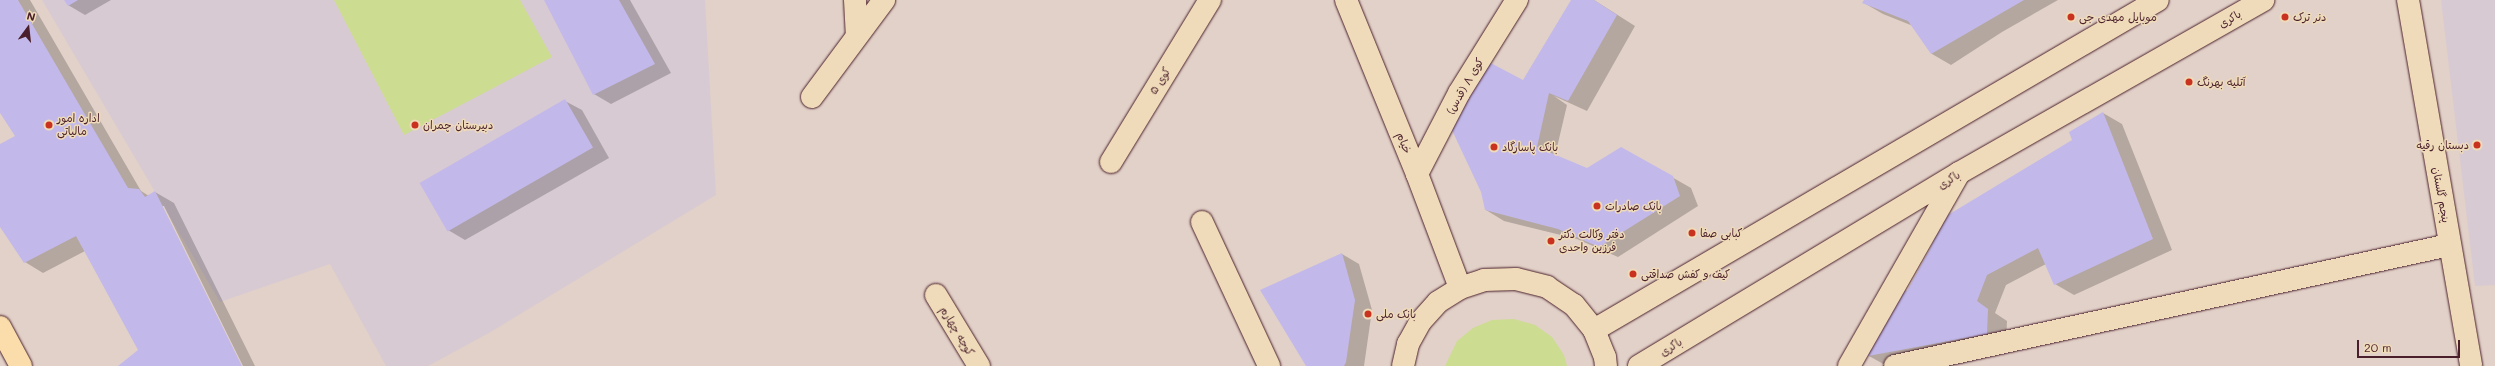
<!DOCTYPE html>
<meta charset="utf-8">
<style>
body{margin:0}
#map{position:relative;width:2495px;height:366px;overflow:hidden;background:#e2d1c8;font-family:Mali,"Playpen Sans Arabic",sans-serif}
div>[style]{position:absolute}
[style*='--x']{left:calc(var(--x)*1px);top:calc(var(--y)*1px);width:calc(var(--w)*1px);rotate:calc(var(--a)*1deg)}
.built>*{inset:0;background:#d8cad2}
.green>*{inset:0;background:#ccdc90}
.shadow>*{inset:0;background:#0003}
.building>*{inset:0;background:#c2b9ea;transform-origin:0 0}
.roads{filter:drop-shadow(0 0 1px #4a1f2b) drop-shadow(0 0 1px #4a1f2b)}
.street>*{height:22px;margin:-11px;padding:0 11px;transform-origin:11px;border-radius:11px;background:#efdbb9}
.secondary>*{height:22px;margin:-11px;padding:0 11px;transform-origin:11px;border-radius:11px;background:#efdbb9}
.primary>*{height:22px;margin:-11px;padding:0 11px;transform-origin:11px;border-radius:11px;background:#faddab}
.dots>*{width:11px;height:11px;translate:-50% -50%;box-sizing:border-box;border:2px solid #efdbb9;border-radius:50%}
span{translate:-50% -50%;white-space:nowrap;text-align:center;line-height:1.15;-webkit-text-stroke:3px #efdbb9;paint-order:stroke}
.poi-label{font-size:11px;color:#4a1f2b}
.left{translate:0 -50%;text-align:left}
.right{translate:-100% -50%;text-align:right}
.street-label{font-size:11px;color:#4a1f2b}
.north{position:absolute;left:8px;top:8px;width:40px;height:40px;-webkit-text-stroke:3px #efdbb9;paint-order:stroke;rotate:15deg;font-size:11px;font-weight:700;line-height:16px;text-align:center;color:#4a1f2b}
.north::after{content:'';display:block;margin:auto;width:14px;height:18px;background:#4a1f2b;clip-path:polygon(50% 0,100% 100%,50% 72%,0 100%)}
.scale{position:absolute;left:2357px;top:340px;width:103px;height:18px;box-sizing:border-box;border:2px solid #4a1f2b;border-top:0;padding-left:5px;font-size:12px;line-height:14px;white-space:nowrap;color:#4a1f2b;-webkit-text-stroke:3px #efdbb9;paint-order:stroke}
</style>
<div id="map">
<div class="built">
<div style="clip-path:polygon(42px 0,705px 0,716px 195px,489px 333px,428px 366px,386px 366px,330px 264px,220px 302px)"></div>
<div style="clip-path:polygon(2441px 0,2495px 0,2495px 285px,2475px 286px)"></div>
</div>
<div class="green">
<div style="clip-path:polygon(334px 0,520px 0,552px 57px,404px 135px)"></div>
<div style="clip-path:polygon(1514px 319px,1535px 325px,1552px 337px,1564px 355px,1567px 366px,1445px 366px,1457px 341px,1473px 328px,1492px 320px)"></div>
</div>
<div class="shadow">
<div style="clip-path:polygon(0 0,30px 0,141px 191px,149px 196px,155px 192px,174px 203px,255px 366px,243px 366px,164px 206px,162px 206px,241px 366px,119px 366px,140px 350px,85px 251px,43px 273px,25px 262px,0 226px,0 145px,16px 137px,0 111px)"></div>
<div style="clip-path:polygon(65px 0,111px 0,85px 15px,68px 5px)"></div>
<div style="clip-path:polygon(545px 0,630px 0,671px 73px,611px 104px,594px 94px)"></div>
<div style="clip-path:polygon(1572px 0,1594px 0,1635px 26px,1587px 111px,1554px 96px,1567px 105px,1555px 156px,1587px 169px,1621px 148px,1691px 188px,1698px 206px,1618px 257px,1577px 239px,1504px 221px,1486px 210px,1530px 84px)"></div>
<div style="clip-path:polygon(1865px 0,2058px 0,2002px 32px,1951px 65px,1932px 54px,1913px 26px,1883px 14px,1864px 3px)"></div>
<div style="clip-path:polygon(565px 101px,582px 110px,609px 158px,465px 240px,448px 230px)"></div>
<div style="clip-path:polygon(2103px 113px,2122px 124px,2172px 250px,2074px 295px,2055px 284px,2046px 264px,2006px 285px,1995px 313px,2007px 321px,2006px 344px,1887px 366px,1869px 356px,1907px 292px)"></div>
<div style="clip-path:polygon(1342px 254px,1359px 264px,1372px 310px,1364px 366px,1307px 366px)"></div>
</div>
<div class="building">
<div style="clip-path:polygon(0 0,18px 0,128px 188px,139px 189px,145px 197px,155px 191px,242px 366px,118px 366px,138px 350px,76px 236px,24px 263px,0 227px,0 144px,15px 136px,0 113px)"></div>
<div style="clip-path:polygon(64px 0,78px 0,68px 6px)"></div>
<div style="clip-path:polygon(544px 0,619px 0,655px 64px,593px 95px)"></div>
<div style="clip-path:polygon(1571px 0,1594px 0,1617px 15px,1568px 101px,1549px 93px,1537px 147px,1587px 168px,1621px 147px,1673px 176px,1680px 196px,1599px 247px,1558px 229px,1485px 210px,1481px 192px,1450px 126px,1485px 60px,1523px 80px)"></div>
<div style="clip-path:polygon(1864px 0,2024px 0,1931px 54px,1908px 21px,1862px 3px)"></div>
<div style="left:565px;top:99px;width:56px;height:168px;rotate:60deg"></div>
<div style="clip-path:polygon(2103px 112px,2153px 239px,2054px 285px,2038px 248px,1987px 275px,1977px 301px,1988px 309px,1987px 334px,1868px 356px,1867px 351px,1903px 289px,1907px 291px,1930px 249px,1943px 218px,2072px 140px,2069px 132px)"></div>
<div style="clip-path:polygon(1342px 253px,1355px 300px,1346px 362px,1344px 366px,1306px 366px,1260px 290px)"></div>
</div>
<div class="roads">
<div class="street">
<div style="--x:855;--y:0;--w:34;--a:87"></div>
<div style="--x:2408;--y:0;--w:371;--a:80.2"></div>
<div style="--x:812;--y:97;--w:121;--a:-53.4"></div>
<div style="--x:1111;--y:162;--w:190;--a:-58.6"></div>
<div style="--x:1417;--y:174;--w:91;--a:-62.6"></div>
<div style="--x:1459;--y:93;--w:110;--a:-58.1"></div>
<div style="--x:1202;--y:222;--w:159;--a:65"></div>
<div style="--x:936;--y:295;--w:83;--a:58.8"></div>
<div style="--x:1849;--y:366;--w:222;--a:-60.3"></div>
<div style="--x:1895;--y:366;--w:567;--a:-12.32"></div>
</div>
<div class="secondary">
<div style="--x:1346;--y:0;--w:188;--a:67.8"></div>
<div style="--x:1417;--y:174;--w:122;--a:69.3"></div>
<div style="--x:1594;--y:330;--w:653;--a:-30.33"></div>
<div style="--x:1403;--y:366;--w:23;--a:-77"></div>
<div style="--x:1408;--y:344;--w:26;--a:-61"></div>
<div style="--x:1421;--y:321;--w:25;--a:-48"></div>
<div style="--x:1438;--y:302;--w:26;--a:-32"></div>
<div style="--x:1460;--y:288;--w:25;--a:-18"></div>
<div style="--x:1484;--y:280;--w:32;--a:-2"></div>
<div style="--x:1516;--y:279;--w:32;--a:14"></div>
<div style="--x:1547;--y:287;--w:32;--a:34"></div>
<div style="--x:1574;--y:305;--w:32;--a:51"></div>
<div style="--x:1594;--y:330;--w:29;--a:68"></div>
<div style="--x:1605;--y:357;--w:9;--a:84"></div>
<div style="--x:1639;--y:366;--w:374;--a:-31.1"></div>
<div style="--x:1959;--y:173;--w:350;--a:-29.6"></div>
</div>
<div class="primary">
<div style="--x:0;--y:327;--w:44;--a:61.7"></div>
</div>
</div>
<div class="dots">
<div style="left:2071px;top:17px;background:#c8321e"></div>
<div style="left:2285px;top:17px;background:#c8321e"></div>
<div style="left:2189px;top:82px;background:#c8321e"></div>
<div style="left:49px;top:125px;background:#c8321e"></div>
<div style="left:415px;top:125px;background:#c8321e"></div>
<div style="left:2477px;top:145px;background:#c8321e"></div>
<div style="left:1494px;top:147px;background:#c8321e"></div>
<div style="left:1597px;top:206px;background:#c8321e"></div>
<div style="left:1692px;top:233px;background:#c8321e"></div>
<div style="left:1551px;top:241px;background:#c8321e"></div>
<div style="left:1633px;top:274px;background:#c8321e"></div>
<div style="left:1368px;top:314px;background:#c8321e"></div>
</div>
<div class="poi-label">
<span class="left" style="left:2079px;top:17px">موبایل مهدی جی</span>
<span class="left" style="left:2293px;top:17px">دنر ترک</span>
<span class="left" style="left:2197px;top:82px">آتلیه بهرنگ</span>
<span class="left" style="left:57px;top:125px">اداره امور<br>مالیاتی</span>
<span class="left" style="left:423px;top:125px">دبیرستان چمران</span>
<span class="right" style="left:2469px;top:145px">دبستان رقیه</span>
<span class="left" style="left:1502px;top:147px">بانک پاسارگاد</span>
<span class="left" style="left:1605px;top:206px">بانک صادرات</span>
<span class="left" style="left:1700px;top:233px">کبابی صفا</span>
<span class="left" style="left:1559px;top:241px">دفتر وکالت دکتر<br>فرزین واحدی</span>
<span class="left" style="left:1641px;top:274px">کیف و کفش صداقتی</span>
<span class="left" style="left:1376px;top:314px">بانک ملی</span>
</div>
<div class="street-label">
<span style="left:2230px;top:19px;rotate:-30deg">باکری</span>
<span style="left:1160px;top:81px;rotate:-58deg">کوی ۵</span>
<span style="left:1465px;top:86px;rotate:-60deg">کوی ۸ (قدس)</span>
<span style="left:1404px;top:143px;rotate:68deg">خیام</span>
<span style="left:1949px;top:180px;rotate:-31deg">باکری</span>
<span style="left:2441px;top:195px;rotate:80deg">پنجم گلستان</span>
<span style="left:957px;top:331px;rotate:59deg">کوچه چهارم</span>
<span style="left:1671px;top:347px;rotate:-31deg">باکری</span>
</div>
<div class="north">N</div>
<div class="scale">20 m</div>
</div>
